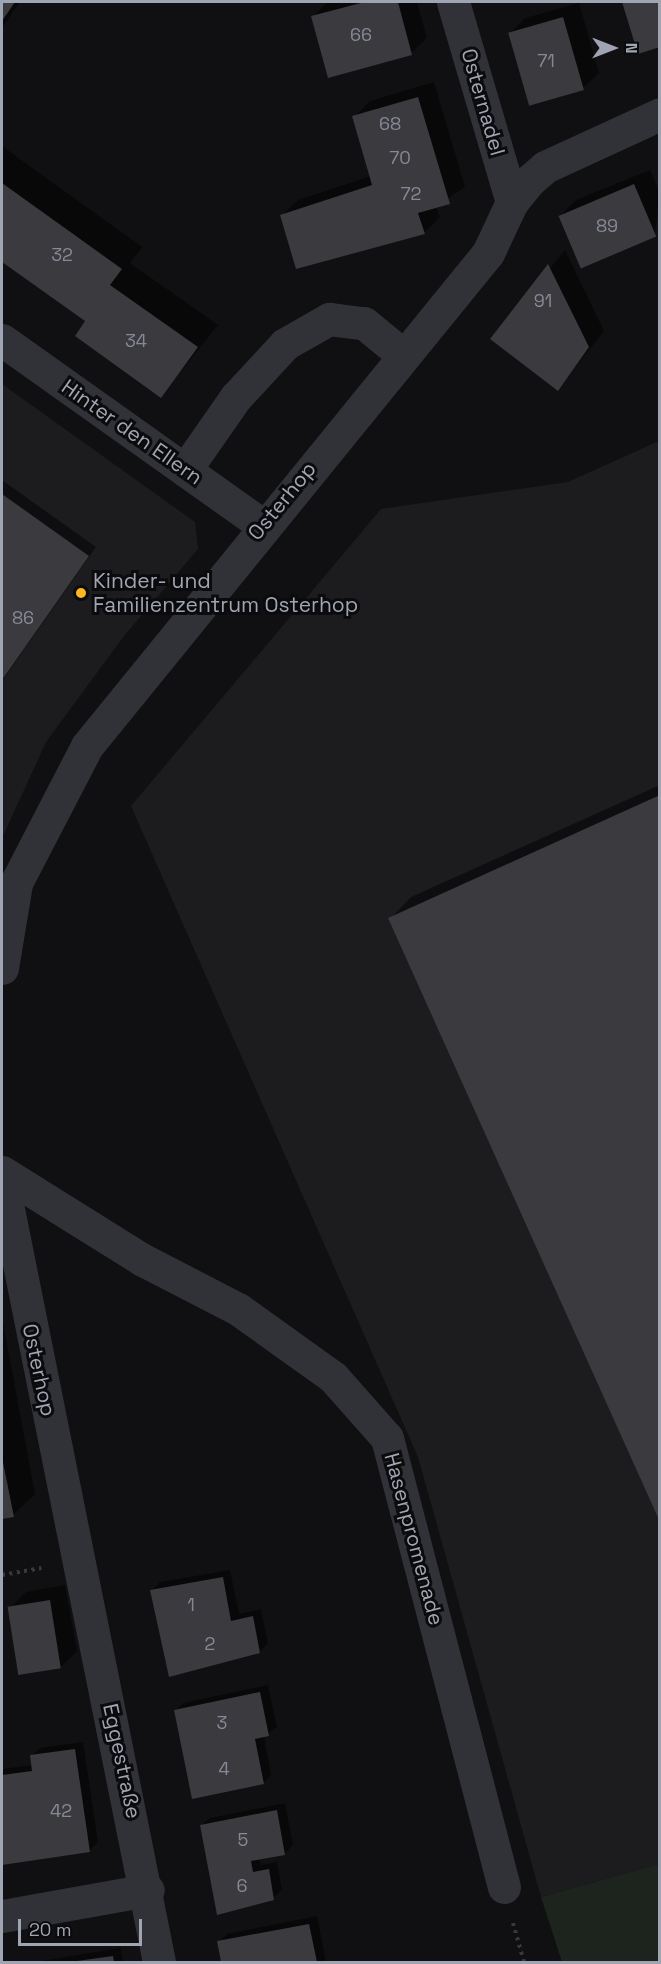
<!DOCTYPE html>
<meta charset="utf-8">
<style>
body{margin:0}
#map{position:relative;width:661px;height:1964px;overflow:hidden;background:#101012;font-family:"Space Grotesk",sans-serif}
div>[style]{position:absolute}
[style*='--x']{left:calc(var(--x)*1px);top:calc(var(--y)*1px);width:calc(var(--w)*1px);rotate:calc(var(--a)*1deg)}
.built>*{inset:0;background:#1c1c1f}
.green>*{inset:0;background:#1c241d}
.shadow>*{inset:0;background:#0007}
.building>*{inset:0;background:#3a3a3f;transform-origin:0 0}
.path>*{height:4px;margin-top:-2px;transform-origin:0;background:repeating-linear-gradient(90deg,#37393e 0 3px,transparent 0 7.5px)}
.minor>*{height:33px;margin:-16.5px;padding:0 16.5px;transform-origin:16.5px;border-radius:16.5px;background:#313237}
.dots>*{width:16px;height:16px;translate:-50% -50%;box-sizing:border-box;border:3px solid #0b0b0d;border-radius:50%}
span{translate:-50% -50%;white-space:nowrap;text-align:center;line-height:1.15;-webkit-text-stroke:6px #0b0b0d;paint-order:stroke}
.number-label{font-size:18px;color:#868a96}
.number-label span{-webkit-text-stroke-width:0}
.street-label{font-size:21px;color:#a0a5b3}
.poi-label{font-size:21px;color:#a0a5b3}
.left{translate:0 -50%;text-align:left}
.frame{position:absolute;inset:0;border:3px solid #a0a5b3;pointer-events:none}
.north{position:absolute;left:583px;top:18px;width:60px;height:60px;-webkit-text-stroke:4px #0b0b0d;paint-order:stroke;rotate:90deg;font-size:16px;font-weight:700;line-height:24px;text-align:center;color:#a0a5b3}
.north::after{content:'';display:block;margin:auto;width:21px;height:27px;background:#a0a5b3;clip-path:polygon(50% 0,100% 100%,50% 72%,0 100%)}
.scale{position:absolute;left:18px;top:1919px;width:124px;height:27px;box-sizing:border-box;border:3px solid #a0a5b3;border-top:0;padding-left:8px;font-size:18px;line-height:21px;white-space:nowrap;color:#a0a5b3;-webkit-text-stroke:4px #0b0b0d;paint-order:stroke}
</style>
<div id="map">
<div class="built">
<div style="clip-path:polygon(2px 384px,195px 522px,198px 549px,124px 636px,46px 742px,2px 838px)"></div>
<div style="clip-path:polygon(659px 441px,659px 1864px,541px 1897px,418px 1457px,131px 806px,381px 509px,568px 482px)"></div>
</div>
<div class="green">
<div style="clip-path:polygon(659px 1864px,659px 1962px,562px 1962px,541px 1897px)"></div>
</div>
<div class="shadow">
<div style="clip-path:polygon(2px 2px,20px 2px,2px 28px)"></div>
<div style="clip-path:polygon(328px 2px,359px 2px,329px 13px,371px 2px,417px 2px,427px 38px,411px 53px,312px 17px)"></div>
<div style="clip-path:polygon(579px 3px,599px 73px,583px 88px,509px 34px,525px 18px)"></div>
<div style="clip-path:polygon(434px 82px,465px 187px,436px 206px,440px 217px,424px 233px,282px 215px,298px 200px,371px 176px,354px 117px,370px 101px)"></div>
<div style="clip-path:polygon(2px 146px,142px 247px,130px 263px,218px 325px,161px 396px,87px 321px,2px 260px)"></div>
<div style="clip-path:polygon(650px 170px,660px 193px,655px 235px,560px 216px,576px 200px)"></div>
<div style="clip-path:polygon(565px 250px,604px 331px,558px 389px,493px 338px)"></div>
<div style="clip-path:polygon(2px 480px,96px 547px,2px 681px)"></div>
<div style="clip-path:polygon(660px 785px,660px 1519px,390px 919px,411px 897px)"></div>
<div style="clip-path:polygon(2px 1317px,35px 1494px,13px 1515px,2px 1518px)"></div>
<div style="clip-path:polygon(230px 1570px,239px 1614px,261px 1609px,268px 1643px,260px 1652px,170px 1676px,152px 1590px,160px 1582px)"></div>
<div style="clip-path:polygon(65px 1585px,77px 1651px,61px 1667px,10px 1608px,26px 1592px)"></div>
<div style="clip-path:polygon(268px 1685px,277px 1727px,264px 1736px,271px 1775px,263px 1783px,175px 1711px,183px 1703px)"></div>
<div style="clip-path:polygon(83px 1742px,98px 1842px,90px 1850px,2px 1863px,2px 1769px,32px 1765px,31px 1756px,40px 1748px)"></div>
<div style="clip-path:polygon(285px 1803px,293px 1845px,285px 1853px,259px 1858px,261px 1865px,277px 1862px,282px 1890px,273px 1898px,201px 1826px,210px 1818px)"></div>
<div style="clip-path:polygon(317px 1916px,326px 1962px,223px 1962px,219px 1942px,227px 1934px)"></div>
<div style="clip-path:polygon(121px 1948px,123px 1962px,33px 1962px,34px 1962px)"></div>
</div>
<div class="building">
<div style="clip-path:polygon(2px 2px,15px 2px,2px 21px)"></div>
<div style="clip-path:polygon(365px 2px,398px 2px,412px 55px,328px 78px,311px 16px)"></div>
<div style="clip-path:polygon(622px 2px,660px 2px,660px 47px,638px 54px)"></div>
<div style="left:563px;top:17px;width:76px;height:57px;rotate:74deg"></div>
<div style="clip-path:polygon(418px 97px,450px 204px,418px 213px,425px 234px,296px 269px,280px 215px,372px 185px,352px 116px)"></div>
<div style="clip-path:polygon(2px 183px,122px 269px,110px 285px,198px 347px,161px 398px,75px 336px,85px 321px,2px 262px)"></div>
<div style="left:634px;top:184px;width:57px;height:82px;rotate:67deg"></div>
<div style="clip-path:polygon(548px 264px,589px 347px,558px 391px,490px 339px)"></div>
<div style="clip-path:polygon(2px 494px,89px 556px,2px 680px)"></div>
<div style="clip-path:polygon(660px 795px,660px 1522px,388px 918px)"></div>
<div style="clip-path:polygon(2px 1457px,14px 1517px,2px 1519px)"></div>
<div style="clip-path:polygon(223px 1577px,231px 1621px,253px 1616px,260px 1653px,169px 1677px,150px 1590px)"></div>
<div style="left:50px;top:1600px;width:69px;height:43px;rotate:81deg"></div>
<div style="clip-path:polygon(260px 1692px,269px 1736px,255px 1739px,264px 1784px,192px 1799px,174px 1710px)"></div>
<div style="clip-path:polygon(75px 1749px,90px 1852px,2px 1865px,2px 1775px,32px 1771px,30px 1755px)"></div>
<div style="clip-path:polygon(277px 1810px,285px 1855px,251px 1861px,253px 1872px,269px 1869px,274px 1900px,217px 1915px,200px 1825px)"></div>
<div style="clip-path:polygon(309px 1924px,317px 1962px,221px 1962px,217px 1941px)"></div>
<div style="clip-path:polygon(113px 1956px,114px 1962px,77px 1962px,77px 1961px)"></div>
</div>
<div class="path">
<div style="--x:2;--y:1575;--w:40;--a:-10"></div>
<div style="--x:513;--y:1923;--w:41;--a:74.2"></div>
</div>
<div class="minor">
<div style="--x:453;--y:2;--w:209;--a:73.6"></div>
<div style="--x:2;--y:340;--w:319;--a:35.4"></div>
<div style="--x:185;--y:470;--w:89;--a:-55.1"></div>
<div style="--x:236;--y:397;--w:72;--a:-47.2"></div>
<div style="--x:285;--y:344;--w:51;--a:-29.6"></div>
<div style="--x:329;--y:319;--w:35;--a:7"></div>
<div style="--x:364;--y:323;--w:50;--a:39.4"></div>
<div style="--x:2;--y:968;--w:86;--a:-80.6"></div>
<div style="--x:16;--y:883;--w:154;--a:-62.6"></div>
<div style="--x:87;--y:746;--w:635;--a:-50.88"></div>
<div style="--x:488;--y:253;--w:56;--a:-64.8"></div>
<div style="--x:512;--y:202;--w:27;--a:-51"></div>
<div style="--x:529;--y:181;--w:21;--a:-41"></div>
<div style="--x:545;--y:167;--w:127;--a:-24.7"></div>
<div style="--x:2;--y:1172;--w:166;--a:32"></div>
<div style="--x:143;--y:1260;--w:107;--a:27.3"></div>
<div style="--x:238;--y:1309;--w:117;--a:35.6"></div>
<div style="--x:333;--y:1377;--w:81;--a:48.5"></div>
<div style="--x:387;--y:1438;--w:464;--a:75.4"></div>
<div style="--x:2;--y:1179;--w:799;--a:78.66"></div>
<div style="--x:2;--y:1916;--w:148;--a:-10.1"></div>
</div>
<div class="dots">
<div style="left:81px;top:593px;background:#fdb91d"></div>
</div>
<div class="number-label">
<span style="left:361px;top:35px">66</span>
<span style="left:546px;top:61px">71</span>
<span style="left:390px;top:124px">68</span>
<span style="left:400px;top:158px">70</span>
<span style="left:411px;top:194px">72</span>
<span style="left:607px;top:226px">89</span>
<span style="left:62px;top:255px">32</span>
<span style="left:543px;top:301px">91</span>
<span style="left:136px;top:341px">34</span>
<span style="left:23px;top:618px">86</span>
<span style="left:191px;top:1605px">1</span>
<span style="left:210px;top:1644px">2</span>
<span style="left:222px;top:1723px">3</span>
<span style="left:224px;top:1769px">4</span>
<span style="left:61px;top:1811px">42</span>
<span style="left:243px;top:1840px">5</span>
<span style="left:242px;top:1886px">6</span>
</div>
<div class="street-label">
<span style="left:483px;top:102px;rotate:74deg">Osternadel</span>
<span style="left:132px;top:432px;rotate:35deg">Hinter den Ellern</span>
<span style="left:282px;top:501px;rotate:-51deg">Osterhop</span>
<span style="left:39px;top:1370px;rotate:78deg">Osterhop</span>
<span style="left:414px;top:1539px;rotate:75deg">Hasenpromenade</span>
<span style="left:122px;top:1761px;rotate:78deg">Eggestraße</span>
</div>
<div class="poi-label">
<span class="left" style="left:93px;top:593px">Kinder- und<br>Familienzentrum Osterhop</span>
</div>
<div class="frame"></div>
<div class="north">N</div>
<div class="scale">20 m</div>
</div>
